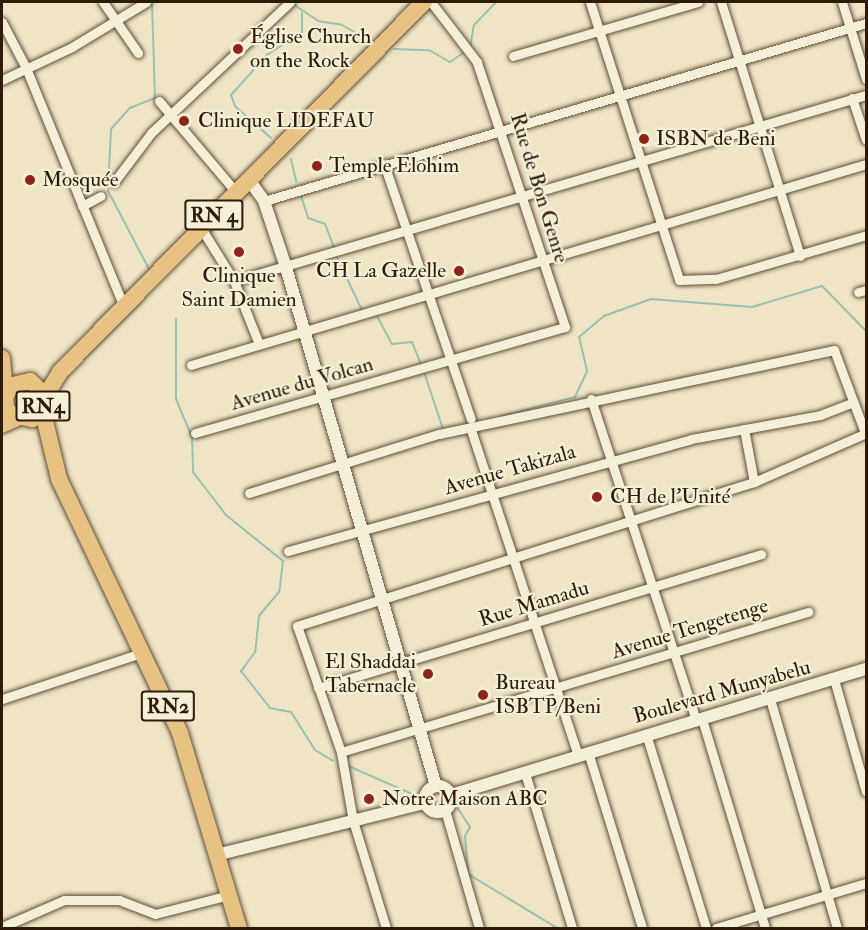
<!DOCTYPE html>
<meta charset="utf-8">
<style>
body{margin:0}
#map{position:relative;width:868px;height:930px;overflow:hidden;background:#efe5c5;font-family:"IM FELL Double Pica",serif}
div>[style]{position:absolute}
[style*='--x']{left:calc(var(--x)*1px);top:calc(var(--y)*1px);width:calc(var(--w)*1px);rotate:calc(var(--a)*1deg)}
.stream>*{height:2px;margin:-1px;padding:0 1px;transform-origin:1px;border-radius:1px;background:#9abfb3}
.roads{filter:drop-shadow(0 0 2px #5e4d38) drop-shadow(0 0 2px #5e4d38)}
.street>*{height:9px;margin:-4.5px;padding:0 4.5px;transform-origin:4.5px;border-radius:4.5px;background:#f5eed9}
.secondary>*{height:12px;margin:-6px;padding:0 6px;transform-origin:6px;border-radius:6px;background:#f5eed9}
.secondary>.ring{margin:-6px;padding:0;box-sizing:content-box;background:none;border:12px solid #f5eed9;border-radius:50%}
.primary>*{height:14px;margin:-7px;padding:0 7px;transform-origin:7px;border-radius:7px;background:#e8c282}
.highway>*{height:16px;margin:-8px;padding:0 8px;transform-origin:8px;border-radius:8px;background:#e8c282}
.dots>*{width:16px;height:16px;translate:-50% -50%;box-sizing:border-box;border:3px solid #f5eed9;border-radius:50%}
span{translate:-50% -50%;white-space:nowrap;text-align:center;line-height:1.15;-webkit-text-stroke:4.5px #f5eed9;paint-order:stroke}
.shield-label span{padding:2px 4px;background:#f5eed9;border:2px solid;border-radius:4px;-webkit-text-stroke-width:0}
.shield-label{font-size:20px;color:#2d1a09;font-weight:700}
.poi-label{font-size:21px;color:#2d1a09}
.left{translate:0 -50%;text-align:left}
.right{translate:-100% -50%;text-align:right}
.street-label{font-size:21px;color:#2d1a09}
.frame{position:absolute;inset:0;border:3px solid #2d1a09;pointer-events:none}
</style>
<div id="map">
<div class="stream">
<div style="--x:293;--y:4;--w:30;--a:34"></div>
<div style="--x:318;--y:21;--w:24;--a:9"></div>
<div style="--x:342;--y:25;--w:34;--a:30"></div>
<div style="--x:394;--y:49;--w:35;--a:2"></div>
<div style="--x:429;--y:50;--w:24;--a:30"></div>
<div style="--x:450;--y:62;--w:18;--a:-34"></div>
<div style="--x:470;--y:49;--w:24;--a:-81"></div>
<div style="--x:474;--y:25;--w:32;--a:-46"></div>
<div style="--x:271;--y:138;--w:48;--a:-138.4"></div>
<div style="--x:235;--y:106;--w:12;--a:-110"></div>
<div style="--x:231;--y:95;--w:54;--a:-48"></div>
<div style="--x:267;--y:55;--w:42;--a:-33.3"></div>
<div style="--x:302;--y:32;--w:19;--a:-90"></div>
<div style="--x:291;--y:159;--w:23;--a:77"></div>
<div style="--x:301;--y:196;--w:23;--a:72"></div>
<div style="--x:308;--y:218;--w:18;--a:19"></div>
<div style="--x:325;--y:224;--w:25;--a:69"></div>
<div style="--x:335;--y:253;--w:63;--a:64.7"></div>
<div style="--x:149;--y:269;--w:88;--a:-117.7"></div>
<div style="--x:108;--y:191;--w:62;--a:-87.2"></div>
<div style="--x:111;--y:129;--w:28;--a:-48"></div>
<div style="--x:130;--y:108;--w:27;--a:-22"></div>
<div style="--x:155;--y:98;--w:96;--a:-91.8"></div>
<div style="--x:367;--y:317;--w:9;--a:-18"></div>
<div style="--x:376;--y:314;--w:34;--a:62"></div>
<div style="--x:392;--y:344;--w:20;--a:-6"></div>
<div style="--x:412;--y:342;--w:24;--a:68"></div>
<div style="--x:176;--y:319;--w:80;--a:90"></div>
<div style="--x:176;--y:399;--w:41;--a:67.2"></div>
<div style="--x:192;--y:437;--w:35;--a:88"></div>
<div style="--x:193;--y:472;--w:54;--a:52.5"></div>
<div style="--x:226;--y:515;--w:73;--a:38.9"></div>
<div style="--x:283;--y:561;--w:31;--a:97"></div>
<div style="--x:279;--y:592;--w:31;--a:130"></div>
<div style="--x:259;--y:616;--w:36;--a:96"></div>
<div style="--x:255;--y:652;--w:24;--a:126"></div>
<div style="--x:241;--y:671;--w:47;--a:51.9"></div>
<div style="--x:270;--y:708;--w:21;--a:11"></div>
<div style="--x:291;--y:712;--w:45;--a:57.7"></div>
<div style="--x:315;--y:750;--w:21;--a:31"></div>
<div style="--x:423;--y:369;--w:63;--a:71.6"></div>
<div style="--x:501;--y:416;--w:76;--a:-14.4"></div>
<div style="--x:575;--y:397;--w:29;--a:-65"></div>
<div style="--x:587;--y:371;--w:35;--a:-103"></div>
<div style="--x:579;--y:337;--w:33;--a:-40"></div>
<div style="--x:604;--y:316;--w:50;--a:-19.9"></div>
<div style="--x:651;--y:299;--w:101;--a:4.5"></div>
<div style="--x:752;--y:307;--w:73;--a:-16.7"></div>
<div style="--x:822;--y:286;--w:63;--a:45.6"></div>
<div style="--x:346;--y:765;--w:72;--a:23.7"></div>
<div style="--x:457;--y:807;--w:24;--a:57"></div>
<div style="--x:470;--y:827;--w:10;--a:119"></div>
<div style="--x:465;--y:836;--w:38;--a:85"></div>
<div style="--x:468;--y:874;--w:104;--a:31.2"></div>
<div style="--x:637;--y:893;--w:24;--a:75"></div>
</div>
<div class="roads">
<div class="street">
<div style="--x:103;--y:2;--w:62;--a:55.5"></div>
<div style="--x:590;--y:2;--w:292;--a:72.2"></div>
<div style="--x:679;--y:280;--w:37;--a:-2"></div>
<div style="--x:716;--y:279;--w:156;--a:-16.3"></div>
<div style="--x:721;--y:2;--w:266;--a:72.7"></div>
<div style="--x:842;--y:2;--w:81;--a:72.7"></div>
<div style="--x:2;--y:22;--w:52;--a:62.4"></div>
<div style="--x:26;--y:68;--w:258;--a:67.7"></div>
<div style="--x:513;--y:56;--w:193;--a:-16.3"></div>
<div style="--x:2;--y:80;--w:77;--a:-25.2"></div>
<div style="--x:72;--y:47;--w:87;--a:-31.3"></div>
<div style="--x:852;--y:98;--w:44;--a:71.6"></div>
<div style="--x:159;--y:101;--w:119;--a:49.8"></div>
<div style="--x:384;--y:164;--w:269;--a:71.2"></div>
<div style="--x:114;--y:182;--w:61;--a:-52.9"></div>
<div style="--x:151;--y:133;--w:191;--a:-43.3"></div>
<div style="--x:264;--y:201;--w:628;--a:-16.47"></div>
<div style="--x:82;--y:206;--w:21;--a:-28"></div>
<div style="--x:201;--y:228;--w:62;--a:58.1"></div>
<div style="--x:234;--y:281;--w:68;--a:68.4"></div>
<div style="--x:234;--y:281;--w:659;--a:-16.4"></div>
<div style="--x:858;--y:292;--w:8;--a:-14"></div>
<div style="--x:191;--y:365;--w:704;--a:-16.58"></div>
<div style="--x:591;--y:399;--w:339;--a:71.9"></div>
<div style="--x:744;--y:429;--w:54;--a:79.3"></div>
<div style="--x:471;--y:430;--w:342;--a:71.8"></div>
<div style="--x:195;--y:433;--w:385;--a:-16"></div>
<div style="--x:565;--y:327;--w:279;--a:-108.4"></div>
<div style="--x:477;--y:62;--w:76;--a:-127.5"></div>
<div style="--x:249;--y:493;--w:199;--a:-17.3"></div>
<div style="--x:439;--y:434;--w:404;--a:-12"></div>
<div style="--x:834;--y:350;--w:89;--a:69.5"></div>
<div style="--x:288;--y:551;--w:418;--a:-15.5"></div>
<div style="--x:691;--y:439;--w:131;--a:-10.5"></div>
<div style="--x:820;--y:415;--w:36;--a:-21"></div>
<div style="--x:834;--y:679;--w:117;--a:74.2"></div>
<div style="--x:318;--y:688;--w:463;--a:-16.8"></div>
<div style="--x:2;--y:699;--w:150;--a:-18.3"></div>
<div style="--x:770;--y:699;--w:239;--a:73.7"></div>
<div style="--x:702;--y:719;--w:218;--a:73.2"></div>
<div style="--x:646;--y:734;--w:203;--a:72.8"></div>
<div style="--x:341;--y:752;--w:488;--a:-16.7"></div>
<div style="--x:588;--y:752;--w:184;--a:72.9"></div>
<div style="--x:525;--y:773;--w:162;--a:73.1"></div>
<div style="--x:445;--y:810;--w:123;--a:73.9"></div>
<div style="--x:2;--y:927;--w:68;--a:-23.5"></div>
<div style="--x:64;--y:900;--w:55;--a:0"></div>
<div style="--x:119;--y:900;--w:39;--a:21"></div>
<div style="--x:155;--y:914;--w:76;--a:-14.4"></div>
<div style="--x:386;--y:928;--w:112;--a:-107.1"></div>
<div style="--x:353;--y:821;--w:70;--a:-99.9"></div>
<div style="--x:341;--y:752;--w:133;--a:-109.2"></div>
<div style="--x:297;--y:626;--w:479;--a:-17.5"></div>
<div style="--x:754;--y:482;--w:122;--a:-23.6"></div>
<div style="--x:716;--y:928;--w:157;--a:-16.7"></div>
</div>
<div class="secondary">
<div style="--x:249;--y:180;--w:26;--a:54"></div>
<div style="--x:264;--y:201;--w:66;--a:71.6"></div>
<div style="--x:285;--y:264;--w:543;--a:73.87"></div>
<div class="ring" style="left:425px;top:786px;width:14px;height:14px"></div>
<div style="--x:451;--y:795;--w:434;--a:-16.9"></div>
<div style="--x:216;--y:855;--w:215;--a:-14"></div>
</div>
<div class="primary">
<div style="--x:2;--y:426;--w:17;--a:-25"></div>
</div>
<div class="highway">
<div style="--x:2;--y:358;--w:49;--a:85.3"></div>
<div style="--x:6;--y:407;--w:8;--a:60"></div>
<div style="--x:10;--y:414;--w:23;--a:13"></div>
<div style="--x:32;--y:419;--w:20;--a:-53"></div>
<div style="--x:44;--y:403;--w:11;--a:-100"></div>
<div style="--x:42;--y:392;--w:16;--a:-137"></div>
<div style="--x:30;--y:381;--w:18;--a:167"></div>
<div style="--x:12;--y:385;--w:12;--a:121"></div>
<div style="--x:44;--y:398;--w:31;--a:-58"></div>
<div style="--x:60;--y:372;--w:519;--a:-45.47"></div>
<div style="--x:42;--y:409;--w:72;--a:76.3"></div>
<div style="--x:59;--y:479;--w:281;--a:64.5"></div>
<div style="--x:180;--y:733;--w:204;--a:73.2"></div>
</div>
</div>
<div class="dots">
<div style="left:238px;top:49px;background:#8f2418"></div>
<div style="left:184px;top:121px;background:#8f2418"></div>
<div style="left:644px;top:139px;background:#8f2418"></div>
<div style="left:317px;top:166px;background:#8f2418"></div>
<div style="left:30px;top:180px;background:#8f2418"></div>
<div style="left:239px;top:252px;background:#8f2418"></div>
<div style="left:459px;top:271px;background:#8f2418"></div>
<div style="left:597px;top:497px;background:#8f2418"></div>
<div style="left:428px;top:674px;background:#8f2418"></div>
<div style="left:483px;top:695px;background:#8f2418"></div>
<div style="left:369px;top:799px;background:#8f2418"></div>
</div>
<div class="shield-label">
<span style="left:214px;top:215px">RN 4</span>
<span style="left:43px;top:406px">RN4</span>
<span style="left:168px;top:706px">RN2</span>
</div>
<div class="poi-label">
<span class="left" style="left:250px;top:49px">Église Church<br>on the Rock</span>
<span class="left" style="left:198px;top:121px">Clinique LIDEFAU</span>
<span class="left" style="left:656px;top:139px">ISBN de Beni</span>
<span class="left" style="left:329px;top:166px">Temple Elohim</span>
<span class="left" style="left:42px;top:180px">Mosquée</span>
<span class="right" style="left:446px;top:271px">CH La Gazelle</span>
<span style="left:239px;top:288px">Clinique<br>Saint Damien</span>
<span class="left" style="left:610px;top:497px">CH de l'Unité</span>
<span class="right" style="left:416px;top:674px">El Shaddai<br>Tabernacle</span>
<span class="left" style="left:495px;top:695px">Bureau<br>ISBTP/Beni</span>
<span class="left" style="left:382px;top:799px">Notre Maison ABC</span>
</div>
<div class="street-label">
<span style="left:539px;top:188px;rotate:73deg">Rue de Bon Genre</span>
<span style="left:302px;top:384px;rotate:-16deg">Avenue du Volcan</span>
<span style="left:510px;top:470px;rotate:-16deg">Avenue Takizala</span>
<span style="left:534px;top:604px;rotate:-17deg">Rue Mamadu</span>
<span style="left:690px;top:629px;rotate:-17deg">Avenue Tengetenge</span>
<span style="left:722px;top:692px;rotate:-16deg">Boulevard Munyabelu</span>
</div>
<div class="frame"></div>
</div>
